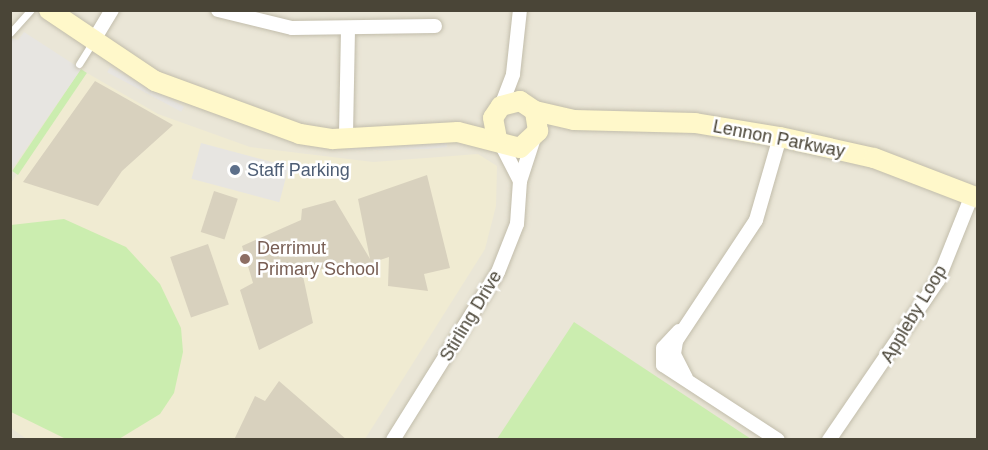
<!DOCTYPE html>
<style>
body{margin:0}
#map{position:relative;width:988px;height:450px;overflow:hidden;background:#f6f3e9;font-family:Helvetica,sans-serif}
div>[style]{position:absolute}
[style*='--x']{left:calc(var(--x)*1px);top:calc(var(--y)*1px);width:calc(var(--w)*1px);rotate:calc(var(--a)*1deg)}
.residential>*{inset:0;background:#eae6d7;transform-origin:0 0}
.education>*{inset:0;background:#f0ebd2}
.green>*{inset:0;background:#cbedaf;transform-origin:0 0}
.parking>*{inset:0;background:#e7e5e1;transform-origin:0 0}
.building>*{inset:0;background:#d8d1be;transform-origin:0 0}
.roads{filter:drop-shadow(0 0 2px #c2bdab) drop-shadow(0 0 2px #c2bdab)}
.lane>*{height:7px;margin:-3.5px;padding:0 3.5px;transform-origin:3.5px;border-radius:3.5px;background:#fff}
.street>*{height:14px;margin:-7px;padding:0 7px;transform-origin:7px;border-radius:7px;background:#fff}
.secondary>*{height:20px;margin:-10px;padding:0 10px;transform-origin:10px;border-radius:10px;background:#fff8ca}
.dots>*{width:16px;height:16px;translate:-50% -50%;box-sizing:border-box;border:3px solid #fff;border-radius:50%}
span{translate:-50% -50%;white-space:nowrap;text-align:center;line-height:1.15;-webkit-text-stroke:5px #fff;paint-order:stroke}
.street-label{font-size:18px;color:#4a4537}
.service-label{font-size:18px;color:#4e5e75}
.left{translate:0 -50%;text-align:left}
.education-label{font-size:18px;color:#785e54}
.frame{position:absolute;inset:0;border:12px solid #4a4537;pointer-events:none}
</style>
<div id="map">
<div class="residential">
<div style="left:10px;top:11px;width:967px;height:428px"></div>
</div>
<div class="education">
<div style="clip-path:polygon(87px 73px,158px 114px,250px 147px,373px 162px,478px 154px,497px 166px,496px 206px,485px 249px,365px 439px,28px 440px,11px 428px,11px 183px)"></div>
</div>
<div class="green">
<div style="left:81px;top:69px;width:7px;height:123px;rotate:34deg"></div>
<div style="clip-path:polygon(64px 219px,126px 247px,160px 284px,181px 328px,183px 352px,174px 393px,160px 414px,119px 439px,66px 439px,11px 412px,11px 225px)"></div>
<div style="clip-path:polygon(574px 322px,751px 439px,497px 439px)"></div>
</div>
<div class="parking">
<div style="clip-path:polygon(24px 32px,81px 69px,11px 170px,11px 38px,18px 40px)"></div>
<div style="left:110px;top:67px;width:84px;height:6px;rotate:28deg"></div>
<div style="left:201px;top:143px;width:91px;height:37px;rotate:15deg"></div>
<div style="clip-path:polygon(447px 143px,447px 147px,428px 149px,346px 150px,347px 144px)"></div>
</div>
<div class="building">
<div style="clip-path:polygon(95px 81px,173px 125px,122px 171px,98px 206px,23px 182px)"></div>
<div style="clip-path:polygon(427px 175px,450px 268px,424px 274px,428px 291px,388px 286px,389px 257px,331px 276px,330px 266px,303px 276px,313px 323px,259px 350px,240px 290px,253px 283px,242px 246px,301px 220px,302px 209px,335px 200px,370px 259px,358px 199px)"></div>
<div style="left:214px;top:191px;width:25px;height:43px;rotate:18deg"></div>
<div style="left:208px;top:244px;width:64px;height:40px;rotate:71deg"></div>
<div style="clip-path:polygon(279px 381px,347px 440px,234px 440px,255px 396px,265px 401px)"></div>
</div>
<div class="roads">
<div class="lane">
<div style="--x:10;--y:33;--w:31;--a:-48"></div>
<div style="--x:79;--y:64;--w:25;--a:-58"></div>
</div>
<div class="street">
<div style="--x:218;--y:10;--w:76;--a:13.7"></div>
<div style="--x:292;--y:28;--w:143;--a:-0.8"></div>
<div style="--x:92;--y:43;--w:39;--a:-59"></div>
<div style="--x:501;--y:106;--w:34;--a:-69"></div>
<div style="--x:513;--y:74;--w:64;--a:-83.8"></div>
<div style="--x:346;--y:134;--w:105;--a:-88.9"></div>
<div style="--x:500;--y:142;--w:44;--a:62.9"></div>
<div style="--x:679;--y:331;--w:23;--a:133"></div>
<div style="--x:663;--y:348;--w:17;--a:90"></div>
<div style="--x:663;--y:365;--w:137;--a:33.1"></div>
<div style="--x:686;--y:378;--w:27;--a:-117"></div>
<div style="--x:674;--y:354;--w:13;--a:-81"></div>
<div style="--x:676;--y:341;--w:145;--a:-56.5"></div>
<div style="--x:756;--y:220;--w:86;--a:-73.9"></div>
<div style="--x:393;--y:440;--w:198;--a:-58"></div>
<div style="--x:498;--y:272;--w:52;--a:-68.4"></div>
<div style="--x:517;--y:224;--w:43;--a:-86"></div>
<div style="--x:520;--y:181;--w:42;--a:-72"></div>
<div style="--x:829;--y:440;--w:194;--a:-55.7"></div>
<div style="--x:938;--y:280;--w:92;--a:-68.2"></div>
</div>
<div class="secondary">
<div style="--x:49;--y:10;--w:128;--a:33.8"></div>
<div style="--x:155;--y:81;--w:154;--a:20.1"></div>
<div style="--x:300;--y:134;--w:33;--a:9"></div>
<div style="--x:333;--y:139;--w:125;--a:-3.2"></div>
<div style="--x:458;--y:132;--w:64;--a:14.5"></div>
<div style="--x:520;--y:148;--w:25;--a:-43"></div>
<div style="--x:538;--y:131;--w:20;--a:-99"></div>
<div style="--x:535;--y:111;--w:18;--a:-146"></div>
<div style="--x:520;--y:101;--w:20;--a:165"></div>
<div style="--x:501;--y:106;--w:14;--a:124"></div>
<div style="--x:493;--y:118;--w:21;--a:79"></div>
<div style="--x:535;--y:111;--w:40;--a:13"></div>
<div style="--x:574;--y:120;--w:121;--a:1.4"></div>
<div style="--x:695;--y:123;--w:86;--a:9.4"></div>
<div style="--x:780;--y:137;--w:96;--a:12.6"></div>
<div style="--x:874;--y:158;--w:111;--a:21"></div>
</div>
</div>
<div class="dots">
<div style="left:235px;top:170px;background:#5c6f8a"></div>
<div style="left:245px;top:259px;background:#8d6e63"></div>
</div>
<div class="street-label">
<span style="left:779px;top:139px;rotate:11deg">Lennon Parkway</span>
<span style="left:914px;top:314px;rotate:-59deg">Appleby Loop</span>
<span style="left:471px;top:316px;rotate:-59deg">Stirling Drive</span>
</div>
<div class="service-label">
<span class="left" style="left:247px;top:170px">Staff Parking</span>
</div>
<div class="education-label">
<span class="left" style="left:257px;top:259px">Derrimut<br>Primary School</span>
</div>
<div class="frame"></div>
</div>
